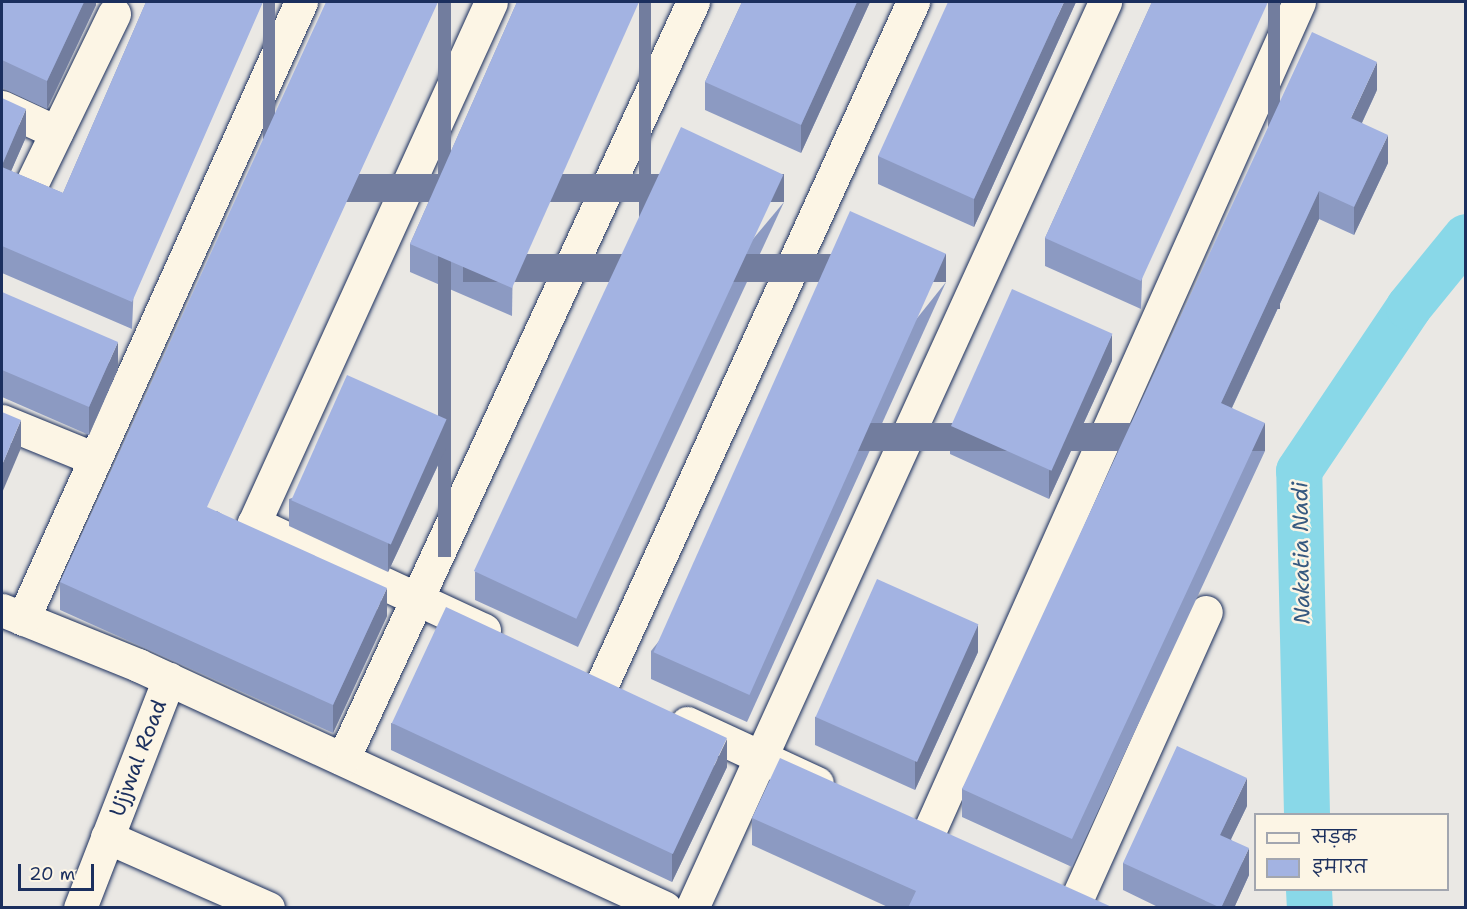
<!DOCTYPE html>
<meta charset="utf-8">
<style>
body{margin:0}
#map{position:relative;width:1467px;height:909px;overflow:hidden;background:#eae8e4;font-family:"Shantell Sans","Playpen Sans Deva",sans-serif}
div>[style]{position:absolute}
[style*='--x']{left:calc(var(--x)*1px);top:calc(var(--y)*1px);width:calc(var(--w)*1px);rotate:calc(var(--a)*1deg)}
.river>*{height:46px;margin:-23px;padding:0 23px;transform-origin:23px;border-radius:23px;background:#89d8e8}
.roads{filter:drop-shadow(0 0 2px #1b2f5e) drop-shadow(0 0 2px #1b2f5e)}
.minor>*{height:33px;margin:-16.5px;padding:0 16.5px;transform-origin:16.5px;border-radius:16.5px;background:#fcf5e5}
.wall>*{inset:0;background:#8c9ac2}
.shaded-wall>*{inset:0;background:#727d9e;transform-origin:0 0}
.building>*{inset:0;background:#a3b3e2;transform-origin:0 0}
span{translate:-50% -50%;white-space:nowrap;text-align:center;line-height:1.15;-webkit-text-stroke:5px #fcf5e5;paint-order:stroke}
.street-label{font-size:21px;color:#1b2f5e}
.water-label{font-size:22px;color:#365980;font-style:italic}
.frame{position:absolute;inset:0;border:3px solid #1b2f5e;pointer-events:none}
.legend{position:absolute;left:1254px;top:813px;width:195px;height:78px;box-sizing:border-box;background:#fcf5e5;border:2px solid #a2a6af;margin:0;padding:8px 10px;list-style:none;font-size:18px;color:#1b2f5e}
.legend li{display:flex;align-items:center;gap:12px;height:30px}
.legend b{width:30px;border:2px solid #a2a6af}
.scale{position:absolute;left:18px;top:864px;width:76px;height:27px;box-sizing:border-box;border:3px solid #1b2f5e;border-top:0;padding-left:8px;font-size:18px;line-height:21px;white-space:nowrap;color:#1b2f5e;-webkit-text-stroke:4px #fcf5e5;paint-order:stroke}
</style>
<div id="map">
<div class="river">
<div style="--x:1307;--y:814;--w:343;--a:-91.3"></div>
<div style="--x:1299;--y:471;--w:197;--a:-56.1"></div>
<div style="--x:1409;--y:307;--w:90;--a:-50.8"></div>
<div style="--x:1309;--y:890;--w:18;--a:87"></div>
</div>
<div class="roads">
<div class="minor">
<div style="--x:2;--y:107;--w:60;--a:24.8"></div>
<div style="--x:28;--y:191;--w:197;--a:-64.1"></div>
<div style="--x:2;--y:421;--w:100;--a:22.2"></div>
<div style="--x:2;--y:610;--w:147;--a:22"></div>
<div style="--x:138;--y:665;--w:580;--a:24.75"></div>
<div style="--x:23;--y:619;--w:677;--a:-65.75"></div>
<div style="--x:484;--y:630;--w:254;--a:-155.1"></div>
<div style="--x:254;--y:523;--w:572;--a:-65.54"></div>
<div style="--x:602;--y:684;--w:750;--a:-65.49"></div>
<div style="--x:687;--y:723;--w:143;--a:24.8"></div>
<div style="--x:343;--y:759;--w:834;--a:-65.19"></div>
<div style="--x:928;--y:834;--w:911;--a:-65.97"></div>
<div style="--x:107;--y:837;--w:176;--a:23.8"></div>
<div style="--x:1075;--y:903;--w:319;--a:-65.8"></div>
<div style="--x:80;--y:908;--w:246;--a:-68.8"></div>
<div style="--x:692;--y:908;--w:996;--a:-65.49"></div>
</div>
</div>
<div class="wall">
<div style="clip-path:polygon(2px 2px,96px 2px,96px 5px,47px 109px,2px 88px)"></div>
<div style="clip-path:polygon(146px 2px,132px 329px,2px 273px,2px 98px,26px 137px,11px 171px,63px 193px)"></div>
<div style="clip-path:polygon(517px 2px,512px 316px,410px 272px,410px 244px)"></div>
<div style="clip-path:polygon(742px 2px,870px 2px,801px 153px,705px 110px,705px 82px)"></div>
<div style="clip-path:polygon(1076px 2px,974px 227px,878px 184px,878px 156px)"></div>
<div style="clip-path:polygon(1152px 2px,1141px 309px,1045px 266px,1045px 238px)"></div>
<div style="clip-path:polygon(1377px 90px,1362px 123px,1388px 163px,1354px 235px,1319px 219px,1232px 408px,1265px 451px,1072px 867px,962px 817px,962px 789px)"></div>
<div style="clip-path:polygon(784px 202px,578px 647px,475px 600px,475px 572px)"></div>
<div style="clip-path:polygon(946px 282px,747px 722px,651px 679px,651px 651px)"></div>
<div style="clip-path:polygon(2px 292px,118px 369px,89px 435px,2px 397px)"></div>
<div style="clip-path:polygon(1112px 361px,1049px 499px,950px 454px,950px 426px)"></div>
<div style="clip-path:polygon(446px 448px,388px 572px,289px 526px,289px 499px)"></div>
<div style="clip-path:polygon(217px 511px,387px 616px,333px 733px,60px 610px,60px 582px)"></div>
<div style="clip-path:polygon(978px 652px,915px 790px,815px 745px,815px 717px)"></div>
<div style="clip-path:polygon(391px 723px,727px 767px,672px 882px,391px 750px)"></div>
<div style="clip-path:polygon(1247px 806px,1231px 839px,1249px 875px,1234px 908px,1160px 908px,1123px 890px,1123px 863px)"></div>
<div style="clip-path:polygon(752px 818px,1114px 908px,890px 908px,752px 845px)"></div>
</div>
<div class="shaded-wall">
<div style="clip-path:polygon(84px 2px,96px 2px,96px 5px,47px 109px,47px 81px)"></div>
<div style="left:263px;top:2px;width:12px;height:327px"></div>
<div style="left:438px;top:2px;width:13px;height:555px"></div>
<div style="left:639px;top:2px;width:12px;height:313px"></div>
<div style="clip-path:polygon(857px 2px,870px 2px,801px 153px,801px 125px)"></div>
<div style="clip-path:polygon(1064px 2px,1076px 2px,974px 227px,974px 199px)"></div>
<div style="left:1268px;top:2px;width:12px;height:307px"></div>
<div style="clip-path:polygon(1377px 62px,1377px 90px,1351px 146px,1351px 118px)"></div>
<div style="clip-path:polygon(26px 109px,26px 137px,2px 192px,2px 165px)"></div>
<div style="clip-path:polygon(1388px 135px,1388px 163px,1354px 235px,1354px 207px)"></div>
<div style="left:784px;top:174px;width:28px;height:490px;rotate:90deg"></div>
<div style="clip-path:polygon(1319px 191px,1319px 219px,1221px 431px,1221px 403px)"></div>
<div style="left:946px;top:254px;width:28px;height:483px;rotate:90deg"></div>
<div style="clip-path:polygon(1112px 334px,1112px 361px,1049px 499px,1049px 471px)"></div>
<div style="clip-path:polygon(118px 342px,118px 369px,89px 435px,89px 407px)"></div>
<div style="clip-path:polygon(21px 420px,21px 448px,2px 493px,2px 465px)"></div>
<div style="clip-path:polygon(446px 420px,446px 448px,388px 572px,388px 544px)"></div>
<div style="left:1265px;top:423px;width:28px;height:459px;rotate:90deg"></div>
<div style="clip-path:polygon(387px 588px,387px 616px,333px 733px,333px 705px)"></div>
<div style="clip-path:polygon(978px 624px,978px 652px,915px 790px,915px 762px)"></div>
<div style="clip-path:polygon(727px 739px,727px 767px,672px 882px,672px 854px)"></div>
<div style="clip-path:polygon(1247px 778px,1247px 806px,1220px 862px,1220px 835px)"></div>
<div style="clip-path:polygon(1249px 848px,1249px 875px,1234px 908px,1221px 908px)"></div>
</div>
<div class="building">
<div style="clip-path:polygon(2px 2px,84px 2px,47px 81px,2px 60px)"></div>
<div style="clip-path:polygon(146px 2px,263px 2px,132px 302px,2px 246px,2px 167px,63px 193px)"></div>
<div style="clip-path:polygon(326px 2px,438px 2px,207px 507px,387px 588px,333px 705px,60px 582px)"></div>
<div style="clip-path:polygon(517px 2px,639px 2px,512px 288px,410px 244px)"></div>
<div style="clip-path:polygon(742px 2px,857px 2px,801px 125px,705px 82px)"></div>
<div style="clip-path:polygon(948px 2px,1064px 2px,974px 199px,878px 156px)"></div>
<div style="clip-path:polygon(1152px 2px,1268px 2px,1141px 281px,1045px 238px)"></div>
<div style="clip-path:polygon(1312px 32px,1377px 62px,1351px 118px,1388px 135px,1354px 207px,1319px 191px,1221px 403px,1265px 423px,1072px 839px,962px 789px)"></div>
<div style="clip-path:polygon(2px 98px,26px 109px,2px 165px)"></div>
<div style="left:681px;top:127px;width:113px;height:490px;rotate:25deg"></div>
<div style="left:850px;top:211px;width:105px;height:483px;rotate:24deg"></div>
<div style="left:1012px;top:289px;width:110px;height:150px;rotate:24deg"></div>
<div style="clip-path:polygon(2px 292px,118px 342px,89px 407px,2px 370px)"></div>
<div style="left:347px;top:375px;width:109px;height:137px;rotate:24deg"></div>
<div style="clip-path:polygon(2px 412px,21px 420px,2px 465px)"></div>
<div style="left:877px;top:579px;width:111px;height:151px;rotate:24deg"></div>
<div style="left:446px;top:607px;width:310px;height:128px;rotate:25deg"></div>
<div style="clip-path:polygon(1177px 746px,1247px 778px,1220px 835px,1249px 848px,1221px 908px,1123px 863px)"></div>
<div style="clip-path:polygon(780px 758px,1114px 908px,908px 908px,916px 891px,752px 818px)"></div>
</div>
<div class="street-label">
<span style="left:138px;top:758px;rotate:-69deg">Ujjwal Road</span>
</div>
<div class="water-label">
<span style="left:1301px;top:553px;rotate:-91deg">Nakatia Nadi</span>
</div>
<div class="frame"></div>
<ul class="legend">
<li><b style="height:8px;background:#fcf5e5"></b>सड़क</li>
<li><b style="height:16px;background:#a3b3e2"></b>इमारत</li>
</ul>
<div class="scale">20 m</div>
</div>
